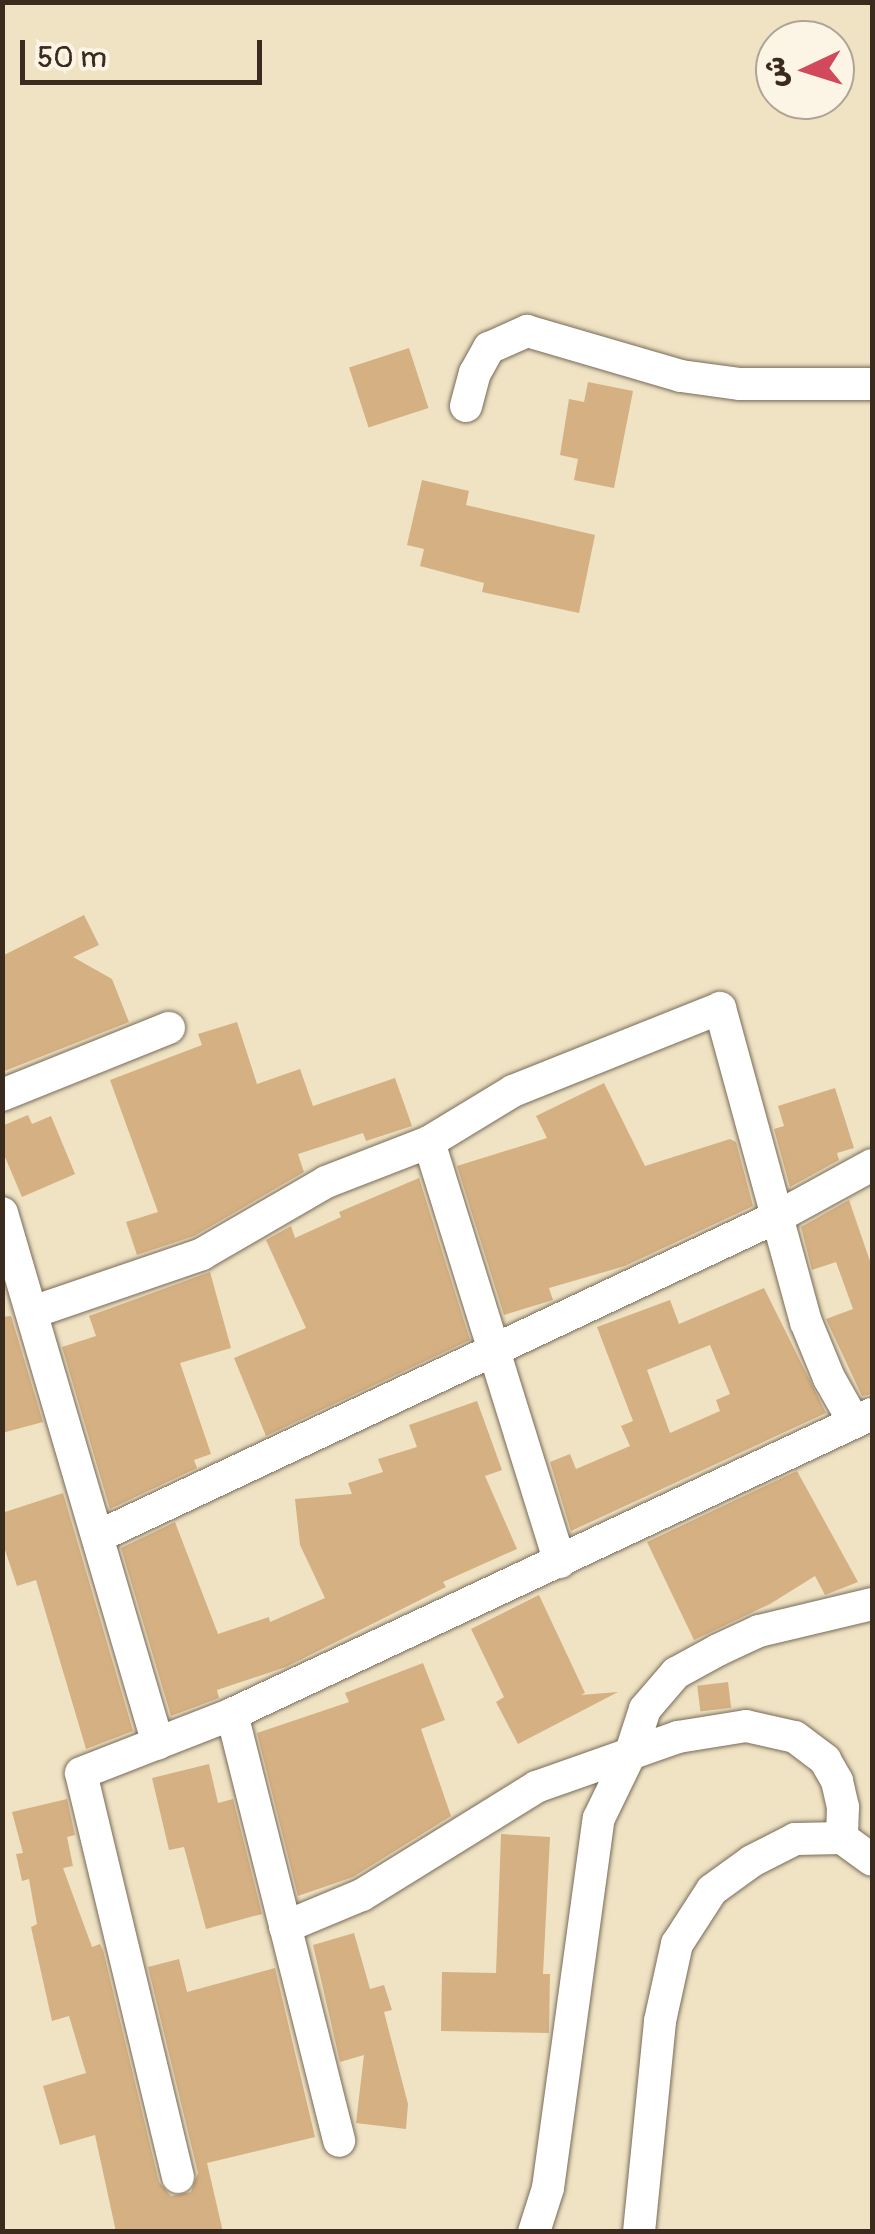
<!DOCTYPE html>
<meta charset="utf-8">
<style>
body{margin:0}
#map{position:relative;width:875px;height:2234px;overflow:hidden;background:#efe3c4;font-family:Pangolin,"Playpen Sans Arabic",sans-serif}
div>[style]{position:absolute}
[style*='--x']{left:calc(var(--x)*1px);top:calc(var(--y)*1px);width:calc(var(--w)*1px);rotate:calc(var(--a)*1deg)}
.building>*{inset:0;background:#d5b083;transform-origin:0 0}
.roads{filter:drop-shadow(0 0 2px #7a6b58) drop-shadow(0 0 2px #7a6b58)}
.minor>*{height:32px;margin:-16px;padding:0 16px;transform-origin:16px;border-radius:16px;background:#fff}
span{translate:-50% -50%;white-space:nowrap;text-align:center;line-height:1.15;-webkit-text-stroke:9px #fcf5e5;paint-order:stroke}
.frame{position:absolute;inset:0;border:5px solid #3b2a1e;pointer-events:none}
.north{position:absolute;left:755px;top:20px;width:100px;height:100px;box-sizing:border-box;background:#fcf5e5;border:2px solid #afa495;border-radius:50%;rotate:266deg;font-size:28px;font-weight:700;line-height:40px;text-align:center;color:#3b2a1e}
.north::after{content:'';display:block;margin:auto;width:35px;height:45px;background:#d1495b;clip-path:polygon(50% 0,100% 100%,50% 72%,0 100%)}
.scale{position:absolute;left:20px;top:40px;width:242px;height:45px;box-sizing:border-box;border:5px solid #3b2a1e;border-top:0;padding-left:12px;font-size:30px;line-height:35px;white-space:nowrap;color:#3b2a1e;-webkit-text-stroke:8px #fcf5e5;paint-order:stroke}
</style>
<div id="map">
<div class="building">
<div style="left:409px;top:348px;width:63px;height:63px;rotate:72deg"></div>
<div style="clip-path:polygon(588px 382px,633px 391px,614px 488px,574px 480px,578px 459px,560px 455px,569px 399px,584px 402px)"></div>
<div style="clip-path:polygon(422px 480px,469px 491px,466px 505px,595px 535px,579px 613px,482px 592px,484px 583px,420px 566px,424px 549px,407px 545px)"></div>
<div style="clip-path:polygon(84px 915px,99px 945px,73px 957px,112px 979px,129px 1022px,2px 1072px,2px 956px)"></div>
<div style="clip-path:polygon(237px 1022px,257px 1084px,300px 1069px,313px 1106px,395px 1078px,412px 1126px,366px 1141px,363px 1133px,298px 1154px,304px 1172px,194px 1236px,137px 1255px,126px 1222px,158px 1212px,110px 1080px,202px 1045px,198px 1034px)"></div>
<div style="clip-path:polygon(604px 1083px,645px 1166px,730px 1139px,736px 1142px,753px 1206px,625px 1266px,549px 1288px,553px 1300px,504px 1315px,457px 1166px,547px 1138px,536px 1116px)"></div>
<div style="clip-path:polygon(835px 1088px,854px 1148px,837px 1153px,839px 1160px,790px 1187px,774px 1129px,784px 1126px,778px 1106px)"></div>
<div style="clip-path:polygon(28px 1115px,32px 1124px,51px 1116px,75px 1174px,22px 1197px,2px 1150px,2px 1126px)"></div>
<div style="clip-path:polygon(419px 1178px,470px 1340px,266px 1436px,234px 1358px,306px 1328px,266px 1240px,291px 1226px,295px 1238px,341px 1217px,339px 1212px)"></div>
<div style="clip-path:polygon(849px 1200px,872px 1267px,872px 1394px,862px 1396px,826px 1319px,853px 1309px,836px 1262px,812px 1270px,801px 1227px)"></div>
<div style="clip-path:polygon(210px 1272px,231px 1348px,180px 1363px,211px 1454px,194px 1460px,197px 1468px,110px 1509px,62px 1347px,96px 1336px,89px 1316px)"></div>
<div style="clip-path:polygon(evenodd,764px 1288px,826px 1413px,571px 1531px,550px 1462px,570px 1454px,576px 1469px,630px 1446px,621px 1426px,633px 1421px,597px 1327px,670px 1300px,679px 1324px,764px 1288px,710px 1345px,730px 1394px,716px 1400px,720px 1411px,670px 1433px,647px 1370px,710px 1345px)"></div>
<div style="clip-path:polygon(11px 1316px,43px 1422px,2px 1433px,2px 1317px)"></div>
<div style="clip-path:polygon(477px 1401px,502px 1470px,485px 1476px,517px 1549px,443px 1582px,446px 1587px,286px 1667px,217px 1690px,219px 1698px,171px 1716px,121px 1548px,175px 1522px,218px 1634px,269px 1617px,270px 1622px,325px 1598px,300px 1545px,295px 1499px,352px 1494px,348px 1483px,383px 1472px,378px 1459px,417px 1447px,409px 1425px)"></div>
<div style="clip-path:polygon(797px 1471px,858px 1582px,825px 1595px,815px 1576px,770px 1604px,694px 1640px,647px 1542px)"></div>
<div style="clip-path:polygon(63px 1493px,133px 1731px,86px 1749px,36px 1580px,17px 1586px,2px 1541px,2px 1513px)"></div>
<div style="clip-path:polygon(539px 1595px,585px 1693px,581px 1695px,618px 1692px,518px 1744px,496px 1702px,504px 1697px,471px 1629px)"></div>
<div style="clip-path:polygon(423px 1663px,445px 1720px,421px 1729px,451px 1816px,353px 1877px,298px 1896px,257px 1733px,349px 1702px,345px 1693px)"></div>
<div style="left:728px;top:1682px;width:26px;height:31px;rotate:83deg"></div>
<div style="clip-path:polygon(209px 1764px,218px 1803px,233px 1799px,262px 1914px,206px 1929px,184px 1847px,169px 1850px,152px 1778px)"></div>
<div style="clip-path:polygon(67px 1799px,75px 1835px,67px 1837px,73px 1866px,63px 1868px,92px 1947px,100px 1944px,103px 1950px,159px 2182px,171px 2196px,191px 2192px,198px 2173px,148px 1967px,179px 1959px,187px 1992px,275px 1968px,315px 2137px,207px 2163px,223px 2232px,116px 2232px,95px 2135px,60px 2145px,43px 2086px,86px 2073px,69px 2016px,52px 2021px,31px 1927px,37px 1924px,29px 1879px,22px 1881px,16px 1854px,23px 1853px,12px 1812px)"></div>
<div style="clip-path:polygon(501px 1834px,550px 1837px,543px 1974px,550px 1974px,549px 2033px,441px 2031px,442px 1972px,496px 1973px)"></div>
<div style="clip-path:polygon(354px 1933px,370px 1989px,384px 1985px,392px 2010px,384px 2012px,408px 2104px,406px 2129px,356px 2123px,364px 2055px,340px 2062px,313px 1945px)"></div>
</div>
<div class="roads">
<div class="minor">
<div style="--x:466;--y:406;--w:34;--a:-75"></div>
<div style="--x:475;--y:373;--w:29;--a:-61"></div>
<div style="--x:489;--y:348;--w:42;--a:-24.1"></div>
<div style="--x:527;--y:331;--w:160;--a:16.3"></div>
<div style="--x:681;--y:376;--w:60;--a:7.7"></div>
<div style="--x:740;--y:384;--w:132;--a:0"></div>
<div style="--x:2;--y:1095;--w:180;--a:-21.9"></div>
<div style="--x:429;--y:1142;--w:440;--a:72.7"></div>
<div style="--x:2;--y:1213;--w:553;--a:73.63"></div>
<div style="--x:33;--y:1312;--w:179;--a:-18.9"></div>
<div style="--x:202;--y:1254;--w:143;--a:-30.1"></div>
<div style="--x:326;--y:1182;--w:110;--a:-21.2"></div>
<div style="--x:429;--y:1142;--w:98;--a:-31.3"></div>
<div style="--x:513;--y:1091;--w:223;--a:-21.8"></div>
<div style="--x:720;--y:1008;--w:326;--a:74.7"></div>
<div style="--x:806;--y:1322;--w:61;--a:67.7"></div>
<div style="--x:829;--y:1378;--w:51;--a:60.4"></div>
<div style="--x:99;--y:1536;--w:749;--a:-25.2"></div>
<div style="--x:777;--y:1217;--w:108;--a:-28.7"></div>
<div style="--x:232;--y:1714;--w:440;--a:75.9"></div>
<div style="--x:285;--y:1927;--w:83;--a:-22.6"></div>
<div style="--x:362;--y:1895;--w:205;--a:-31.8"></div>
<div style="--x:536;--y:1787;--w:151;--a:-19.4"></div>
<div style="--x:678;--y:1737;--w:69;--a:-9.2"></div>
<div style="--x:746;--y:1726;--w:50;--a:12.7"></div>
<div style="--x:795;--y:1737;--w:38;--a:37"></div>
<div style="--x:825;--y:1760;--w:24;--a:60"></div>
<div style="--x:837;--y:1781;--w:27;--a:77"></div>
<div style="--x:843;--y:1807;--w:31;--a:92"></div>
<div style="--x:178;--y:2177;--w:415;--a:-103.5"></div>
<div style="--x:81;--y:1773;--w:162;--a:-21.3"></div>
<div style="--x:232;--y:1714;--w:707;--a:-25.11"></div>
<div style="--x:534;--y:2232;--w:46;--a:-72.3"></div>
<div style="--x:548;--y:2188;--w:373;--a:-82.2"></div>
<div style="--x:599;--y:1818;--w:73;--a:-64.1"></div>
<div style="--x:631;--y:1752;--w:45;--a:-72"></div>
<div style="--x:645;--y:1709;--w:48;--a:-49.3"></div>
<div style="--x:676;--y:1673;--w:48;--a:-28.7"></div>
<div style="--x:718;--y:1650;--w:45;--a:-24.9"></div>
<div style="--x:759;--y:1631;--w:116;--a:-13.4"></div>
<div style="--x:639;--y:2232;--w:212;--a:-84.3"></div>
<div style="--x:660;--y:2021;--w:79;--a:-77.6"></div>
<div style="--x:677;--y:1944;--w:64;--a:-57.1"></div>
<div style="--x:712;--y:1890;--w:49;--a:-35.9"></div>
<div style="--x:752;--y:1861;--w:48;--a:-27.1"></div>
<div style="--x:795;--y:1839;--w:47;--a:-1.2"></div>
<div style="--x:842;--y:1838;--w:37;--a:36"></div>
</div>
</div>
<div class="frame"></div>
<div class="north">ش</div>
<div class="scale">50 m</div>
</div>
